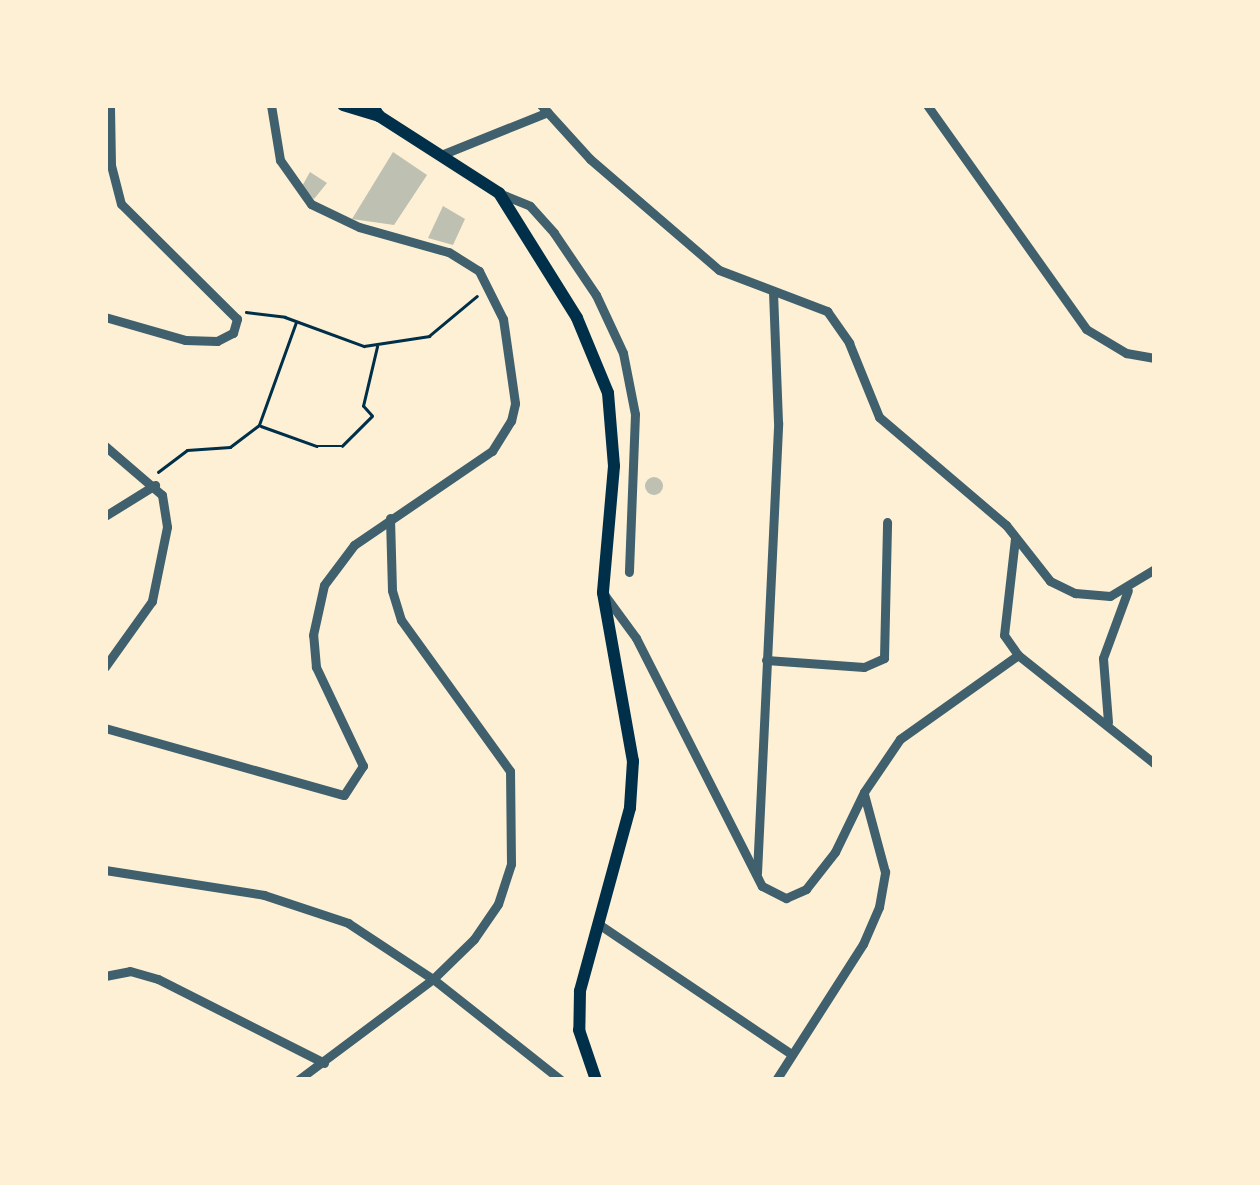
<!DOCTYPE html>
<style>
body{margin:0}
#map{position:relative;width:1260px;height:1185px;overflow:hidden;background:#fdf0d5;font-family:"Varela Round",sans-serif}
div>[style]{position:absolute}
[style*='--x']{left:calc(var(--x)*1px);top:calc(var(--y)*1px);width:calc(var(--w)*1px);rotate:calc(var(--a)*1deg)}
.building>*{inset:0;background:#bec0b2}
.round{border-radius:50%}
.path>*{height:2.5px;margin:-1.25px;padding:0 1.25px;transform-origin:1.25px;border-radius:1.25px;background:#003049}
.minor>*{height:9px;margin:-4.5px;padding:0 4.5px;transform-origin:4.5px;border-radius:4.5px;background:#3f606c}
.primary>*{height:12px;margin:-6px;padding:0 6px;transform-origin:6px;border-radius:6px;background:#003049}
span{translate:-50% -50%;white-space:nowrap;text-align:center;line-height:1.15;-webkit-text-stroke:10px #fdf0d5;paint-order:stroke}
.frame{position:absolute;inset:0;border:108px solid #fdf0d5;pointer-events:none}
</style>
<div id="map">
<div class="building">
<div style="clip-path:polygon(393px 152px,427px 175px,394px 225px,352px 219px)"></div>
<div style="clip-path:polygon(310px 172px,327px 183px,314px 199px,301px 188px)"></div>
<div style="clip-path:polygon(443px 206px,465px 219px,453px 245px,428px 238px)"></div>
<div class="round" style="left:645px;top:477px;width:18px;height:18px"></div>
</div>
<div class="path">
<div style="--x:246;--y:312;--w:39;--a:7"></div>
<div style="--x:285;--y:317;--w:84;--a:20.2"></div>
<div style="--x:364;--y:346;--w:66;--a:-8.7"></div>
<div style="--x:429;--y:336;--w:62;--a:-39.8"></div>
<div style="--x:261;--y:426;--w:59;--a:19.7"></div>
<div style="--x:317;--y:446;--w:25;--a:0"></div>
<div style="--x:342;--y:446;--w:42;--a:-45"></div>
<div style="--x:372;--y:416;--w:13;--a:-132"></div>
<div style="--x:363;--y:406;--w:61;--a:-76.7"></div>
<div style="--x:158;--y:472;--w:36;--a:-37"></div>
<div style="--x:187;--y:450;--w:43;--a:-4"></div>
<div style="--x:230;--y:447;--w:36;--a:-37"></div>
<div style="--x:259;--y:425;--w:109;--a:-70.2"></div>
</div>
<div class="minor">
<div style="--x:541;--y:105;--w:73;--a:47.8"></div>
<div style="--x:590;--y:159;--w:170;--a:40.7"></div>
<div style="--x:719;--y:270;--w:116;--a:20.8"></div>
<div style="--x:827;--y:311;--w:39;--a:55"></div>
<div style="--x:849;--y:343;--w:80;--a:67.9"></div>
<div style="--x:879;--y:417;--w:167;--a:40.4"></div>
<div style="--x:1006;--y:525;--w:71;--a:51.8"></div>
<div style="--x:1050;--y:581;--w:28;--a:26"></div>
<div style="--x:1075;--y:593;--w:35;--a:5"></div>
<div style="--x:1110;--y:596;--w:52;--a:-31"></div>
<div style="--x:927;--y:105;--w:275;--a:54.6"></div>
<div style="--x:1086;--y:329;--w:47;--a:31"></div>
<div style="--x:1126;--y:353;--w:29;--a:10"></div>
<div style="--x:441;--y:155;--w:115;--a:-21.9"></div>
<div style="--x:501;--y:194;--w:31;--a:22"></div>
<div style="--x:530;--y:206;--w:36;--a:48"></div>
<div style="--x:554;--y:233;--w:75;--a:55.9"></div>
<div style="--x:596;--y:295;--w:64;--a:65"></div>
<div style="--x:623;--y:353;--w:62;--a:78.9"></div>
<div style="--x:635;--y:414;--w:158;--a:92.2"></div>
<div style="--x:105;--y:317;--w:83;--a:16"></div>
<div style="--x:185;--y:340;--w:32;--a:2"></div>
<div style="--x:217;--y:341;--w:18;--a:-27"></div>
<div style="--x:233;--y:333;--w:15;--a:-74"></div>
<div style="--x:237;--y:319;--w:163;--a:-135.2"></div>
<div style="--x:121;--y:204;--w:40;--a:-104.4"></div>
<div style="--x:111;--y:165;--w:60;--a:-91"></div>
<div style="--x:105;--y:446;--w:75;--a:40.7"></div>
<div style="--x:162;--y:495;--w:32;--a:81"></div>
<div style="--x:167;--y:527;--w:76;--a:101.5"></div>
<div style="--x:152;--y:601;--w:81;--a:125.5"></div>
<div style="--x:105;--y:516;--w:59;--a:-31.8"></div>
<div style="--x:603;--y:593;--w:56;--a:53.7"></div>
<div style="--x:636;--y:638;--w:278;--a:63.1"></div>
<div style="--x:762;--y:886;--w:27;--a:27"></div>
<div style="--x:786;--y:898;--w:22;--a:-24"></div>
<div style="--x:806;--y:889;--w:47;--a:-51.9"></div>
<div style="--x:835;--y:852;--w:67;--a:-64.2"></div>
<div style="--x:864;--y:792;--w:64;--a:-55.8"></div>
<div style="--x:900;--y:739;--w:145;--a:-35.4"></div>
<div style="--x:1018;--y:655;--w:24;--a:-125"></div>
<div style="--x:1004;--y:635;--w:97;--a:-83.5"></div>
<div style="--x:1018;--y:655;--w:175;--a:38.5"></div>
<div style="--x:766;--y:660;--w:98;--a:4.1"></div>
<div style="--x:864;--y:667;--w:22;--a:-24"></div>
<div style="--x:884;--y:658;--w:136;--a:-88.7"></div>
<div style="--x:1108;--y:722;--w:64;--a:-94.5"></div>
<div style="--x:1103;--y:658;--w:72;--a:-69.8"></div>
<div style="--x:105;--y:728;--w:248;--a:15.7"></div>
<div style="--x:344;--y:795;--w:35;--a:-57"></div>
<div style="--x:363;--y:766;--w:110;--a:-115.4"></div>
<div style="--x:316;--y:667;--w:32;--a:-95"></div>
<div style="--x:313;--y:635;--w:51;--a:-77.6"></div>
<div style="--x:324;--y:585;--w:50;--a:-53.1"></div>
<div style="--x:354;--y:545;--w:167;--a:-34.3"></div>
<div style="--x:492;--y:451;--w:36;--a:-58"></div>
<div style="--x:511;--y:421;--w:18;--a:-77"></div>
<div style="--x:515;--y:403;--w:85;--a:-98.1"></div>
<div style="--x:503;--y:319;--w:54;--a:-116.6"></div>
<div style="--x:479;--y:271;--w:36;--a:-148"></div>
<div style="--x:448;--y:252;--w:92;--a:-164.3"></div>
<div style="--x:359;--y:227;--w:53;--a:-154.4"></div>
<div style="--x:311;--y:204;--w:54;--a:-125.2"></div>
<div style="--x:280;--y:160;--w:56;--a:-99.3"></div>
<div style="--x:105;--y:870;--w:161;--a:8.9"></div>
<div style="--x:264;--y:895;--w:89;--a:18.4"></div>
<div style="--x:348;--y:923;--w:102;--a:33.4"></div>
<div style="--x:433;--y:979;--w:163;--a:38.3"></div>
<div style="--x:757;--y:873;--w:451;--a:-87.3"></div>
<div style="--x:778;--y:422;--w:131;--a:-92.2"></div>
<div style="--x:597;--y:923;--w:233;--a:34"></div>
<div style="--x:105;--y:976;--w:25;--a:-11"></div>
<div style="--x:130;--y:971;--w:29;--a:16"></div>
<div style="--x:158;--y:979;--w:186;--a:26.8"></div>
<div style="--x:298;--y:1080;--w:169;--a:-36.8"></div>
<div style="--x:433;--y:979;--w:57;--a:-44.3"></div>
<div style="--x:474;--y:939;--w:42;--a:-55.6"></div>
<div style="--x:498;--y:904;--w:42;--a:-72"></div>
<div style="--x:511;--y:864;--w:93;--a:-90.6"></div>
<div style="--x:510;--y:771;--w:186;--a:-125.8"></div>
<div style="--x:401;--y:620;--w:31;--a:-107"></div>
<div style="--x:392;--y:590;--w:72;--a:-91.6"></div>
<div style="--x:776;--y:1080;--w:161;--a:-57.4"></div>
<div style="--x:863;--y:944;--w:40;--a:-66.6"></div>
<div style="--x:879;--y:907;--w:36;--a:-80"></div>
<div style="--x:885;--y:872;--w:81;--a:-105.1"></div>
</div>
<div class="primary">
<div style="--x:343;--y:105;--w:38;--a:17"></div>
<div style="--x:372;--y:105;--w:13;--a:58"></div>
<div style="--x:379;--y:116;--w:143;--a:32.7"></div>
<div style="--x:499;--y:193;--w:147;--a:58"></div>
<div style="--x:577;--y:318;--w:81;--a:67.5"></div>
<div style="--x:608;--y:393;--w:73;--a:85.3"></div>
<div style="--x:614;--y:466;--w:127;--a:95"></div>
<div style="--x:603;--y:593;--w:171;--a:79.9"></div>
<div style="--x:633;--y:761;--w:47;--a:93.7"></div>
<div style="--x:630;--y:808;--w:190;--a:105.3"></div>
<div style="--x:580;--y:991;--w:39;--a:91"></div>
<div style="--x:579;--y:1030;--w:53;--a:71.2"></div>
</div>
<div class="frame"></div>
</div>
